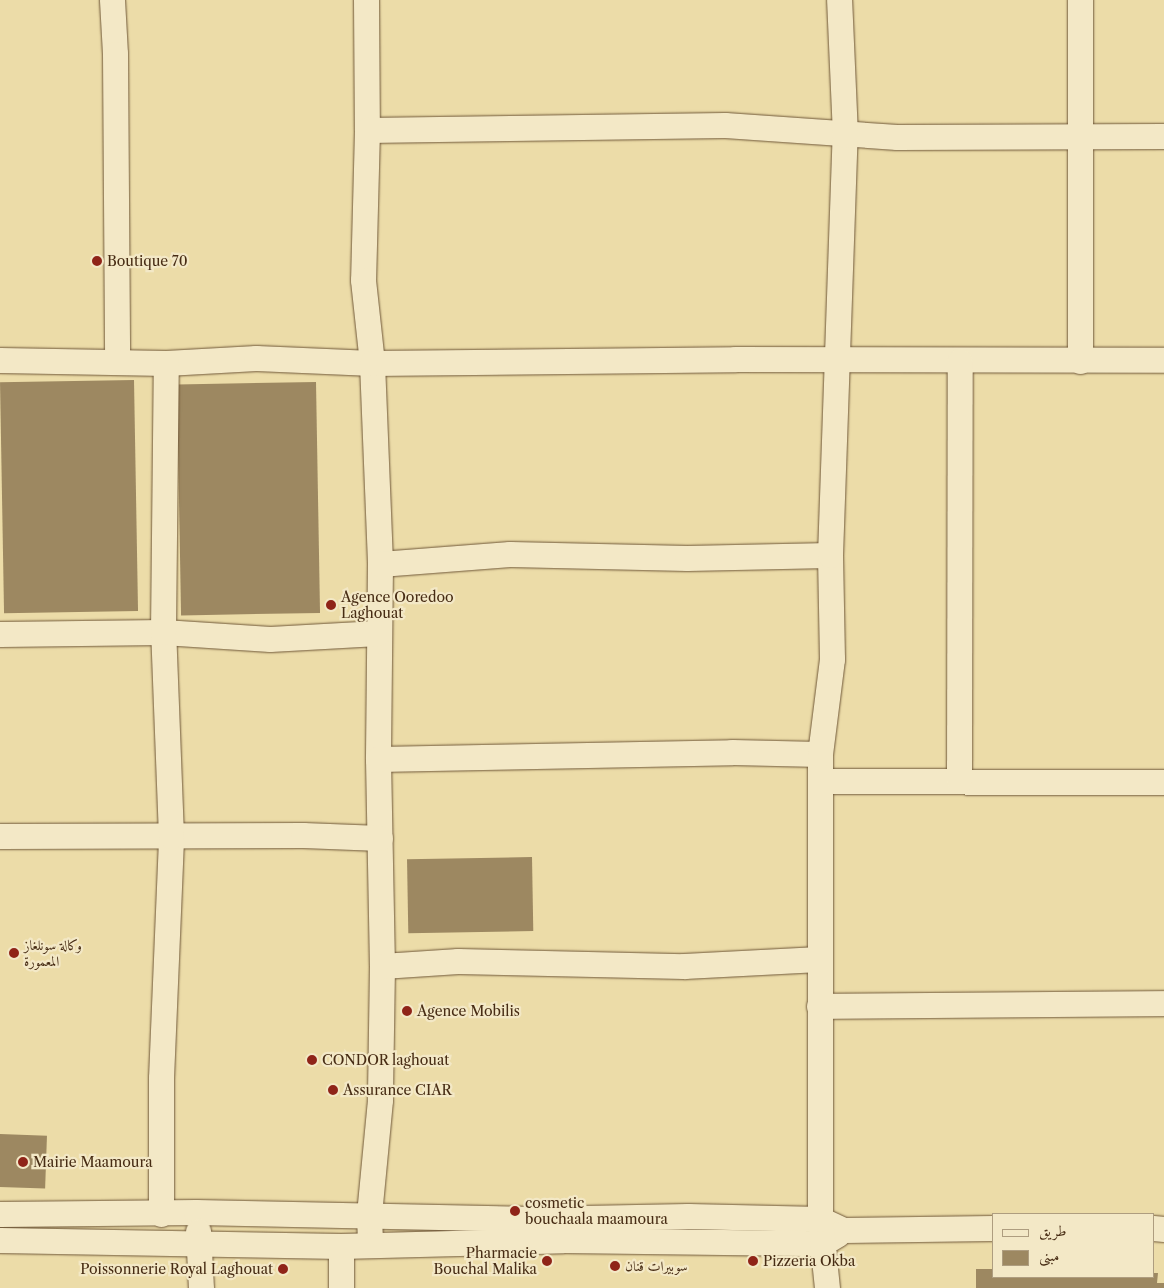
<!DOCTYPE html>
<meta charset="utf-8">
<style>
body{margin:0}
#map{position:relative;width:1164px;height:1288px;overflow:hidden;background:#ecdca8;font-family:"Libre Caslon Text",Amiri,serif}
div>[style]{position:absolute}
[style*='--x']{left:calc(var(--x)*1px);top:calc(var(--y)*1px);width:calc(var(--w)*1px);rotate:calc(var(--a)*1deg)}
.building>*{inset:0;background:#9d8861;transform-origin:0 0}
.roads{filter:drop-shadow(0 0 1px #705839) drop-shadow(0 0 1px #705839)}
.street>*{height:25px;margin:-12.5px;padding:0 12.5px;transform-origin:12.5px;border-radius:12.5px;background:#f3e8c6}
.dots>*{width:14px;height:14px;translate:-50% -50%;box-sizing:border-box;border:2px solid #f3e8c6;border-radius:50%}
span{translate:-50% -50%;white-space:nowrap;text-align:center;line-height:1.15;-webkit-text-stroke:4.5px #f3e8c6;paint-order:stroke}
.poi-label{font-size:14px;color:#472c14}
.left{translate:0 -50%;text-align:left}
.right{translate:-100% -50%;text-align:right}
.legend{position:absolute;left:992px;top:1213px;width:162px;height:65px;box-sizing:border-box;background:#f3e8c6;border:1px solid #ae9d7f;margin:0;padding:6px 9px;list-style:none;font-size:15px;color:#472c14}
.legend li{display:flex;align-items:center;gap:10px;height:25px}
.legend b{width:25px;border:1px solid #ae9d7f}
</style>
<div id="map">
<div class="building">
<div style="left:134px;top:380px;width:231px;height:134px;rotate:89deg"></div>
<div style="left:316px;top:382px;width:231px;height:139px;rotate:89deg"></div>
<div style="left:532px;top:857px;width:74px;height:125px;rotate:89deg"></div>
<div style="left:0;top:1134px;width:47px;height:53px;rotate:2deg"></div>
<div style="clip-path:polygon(976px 1269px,993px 1269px,993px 1277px,1153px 1277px,1153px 1273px,1158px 1273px,1157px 1283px,1164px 1283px,1164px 1288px,976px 1288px)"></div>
</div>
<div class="roads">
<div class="street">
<div style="--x:112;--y:0;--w:54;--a:86.8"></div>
<div style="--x:115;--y:54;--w:306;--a:89.6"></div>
<div style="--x:366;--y:0;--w:130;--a:89.6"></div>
<div style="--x:367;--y:130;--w:150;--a:91.5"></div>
<div style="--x:363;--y:280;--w:83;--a:83.8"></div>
<div style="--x:372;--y:363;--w:201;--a:87.7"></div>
<div style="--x:380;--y:564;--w:195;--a:90.6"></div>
<div style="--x:378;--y:759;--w:207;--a:88.9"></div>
<div style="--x:382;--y:966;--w:134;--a:90.9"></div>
<div style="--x:380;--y:1100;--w:115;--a:95.5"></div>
<div style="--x:369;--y:1214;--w:29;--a:88"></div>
<div style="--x:367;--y:130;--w:358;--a:-0.8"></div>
<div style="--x:725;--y:125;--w:172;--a:4"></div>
<div style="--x:897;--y:137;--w:267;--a:-0.2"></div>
<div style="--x:0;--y:360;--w:166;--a:1"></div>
<div style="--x:166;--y:363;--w:90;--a:-3.2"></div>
<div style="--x:256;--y:358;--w:116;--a:2.5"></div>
<div style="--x:372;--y:363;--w:363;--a:-0.6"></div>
<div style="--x:735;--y:359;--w:429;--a:0.1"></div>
<div style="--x:1080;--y:361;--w:361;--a:-90"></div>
<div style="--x:380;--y:564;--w:130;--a:-4.4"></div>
<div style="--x:510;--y:554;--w:177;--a:1.3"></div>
<div style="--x:687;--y:558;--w:143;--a:-1.2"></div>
<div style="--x:0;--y:634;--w:163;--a:-0.7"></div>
<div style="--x:163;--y:632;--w:107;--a:3.7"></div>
<div style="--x:270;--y:639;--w:108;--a:-3.2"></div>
<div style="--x:378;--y:759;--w:354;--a:-1.1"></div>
<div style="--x:732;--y:752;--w:88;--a:1.3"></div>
<div style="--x:820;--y:781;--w:344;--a:0.2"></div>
<div style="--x:959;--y:781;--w:420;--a:-89.9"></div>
<div style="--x:0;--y:836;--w:303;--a:-0.2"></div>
<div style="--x:303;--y:835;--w:77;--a:2.2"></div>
<div style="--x:382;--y:966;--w:76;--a:-3.8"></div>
<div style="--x:458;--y:961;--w:226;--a:1.3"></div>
<div style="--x:684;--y:966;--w:135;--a:-3"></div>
<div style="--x:819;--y:1006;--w:345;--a:-0.5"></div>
<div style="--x:0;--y:1214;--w:196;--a:-0.6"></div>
<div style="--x:196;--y:1212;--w:336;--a:1.2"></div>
<div style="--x:532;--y:1219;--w:156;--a:-1.1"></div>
<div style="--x:688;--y:1216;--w:132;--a:1.3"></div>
<div style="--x:820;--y:1219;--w:26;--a:25"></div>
<div style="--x:844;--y:1230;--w:149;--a:-0.8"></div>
<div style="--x:161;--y:1214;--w:136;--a:-90"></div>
<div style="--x:161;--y:1078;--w:242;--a:-87.6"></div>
<div style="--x:171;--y:836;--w:204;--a:-92.2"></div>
<div style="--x:163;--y:632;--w:269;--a:-89.4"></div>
<div style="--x:1153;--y:1228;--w:11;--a:5"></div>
<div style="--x:198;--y:1231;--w:57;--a:87"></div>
<div style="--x:0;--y:1240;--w:341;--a:1"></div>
<div style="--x:341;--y:1246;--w:222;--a:-1.5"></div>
<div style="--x:563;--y:1240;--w:260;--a:0.7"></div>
<div style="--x:823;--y:1243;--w:17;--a:-31"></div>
<div style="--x:341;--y:1288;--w:42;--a:-90"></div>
<div style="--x:827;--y:1288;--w:69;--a:-95.8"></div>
<div style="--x:820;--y:1219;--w:465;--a:-90"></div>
<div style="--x:820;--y:754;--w:96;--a:-82.8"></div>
<div style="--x:832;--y:659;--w:104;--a:-91.1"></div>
<div style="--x:830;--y:555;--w:420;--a:-88"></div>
<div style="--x:845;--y:135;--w:135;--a:-92.5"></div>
</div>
</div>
<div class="dots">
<div style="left:97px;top:261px;background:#8f2418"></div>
<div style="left:331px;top:605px;background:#8f2418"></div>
<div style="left:14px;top:953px;background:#8f2418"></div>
<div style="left:407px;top:1011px;background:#8f2418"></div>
<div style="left:312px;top:1060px;background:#8f2418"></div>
<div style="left:333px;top:1090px;background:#8f2418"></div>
<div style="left:23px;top:1162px;background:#8f2418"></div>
<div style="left:515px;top:1211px;background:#8f2418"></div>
<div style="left:547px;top:1261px;background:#8f2418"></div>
<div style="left:753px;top:1261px;background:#8f2418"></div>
<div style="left:615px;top:1266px;background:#8f2418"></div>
<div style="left:283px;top:1269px;background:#8f2418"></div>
</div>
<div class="poi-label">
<span class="left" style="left:107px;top:261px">Boutique 70</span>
<span class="left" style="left:341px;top:605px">Agence Ooredoo<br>Laghouat</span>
<span class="left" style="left:24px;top:953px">وكالة سونلغاز<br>المعمورة</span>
<span class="left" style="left:417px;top:1011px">Agence Mobilis</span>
<span class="left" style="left:322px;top:1060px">CONDOR laghouat</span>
<span class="left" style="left:343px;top:1090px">Assurance CIAR</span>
<span class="left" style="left:33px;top:1162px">Mairie Maamoura</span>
<span class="left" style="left:525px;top:1211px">cosmetic<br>bouchaala maamoura</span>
<span class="right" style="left:537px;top:1261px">Pharmacie<br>Bouchal Malika</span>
<span class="left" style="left:763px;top:1261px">Pizzeria Okba</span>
<span class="left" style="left:625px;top:1266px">سوبيرات قنان</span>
<span class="right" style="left:273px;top:1269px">Poissonnerie Royal Laghouat</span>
</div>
<ul class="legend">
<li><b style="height:6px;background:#f3e8c6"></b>طريق</li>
<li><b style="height:14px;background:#9d8861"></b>مبنى</li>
</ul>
</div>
